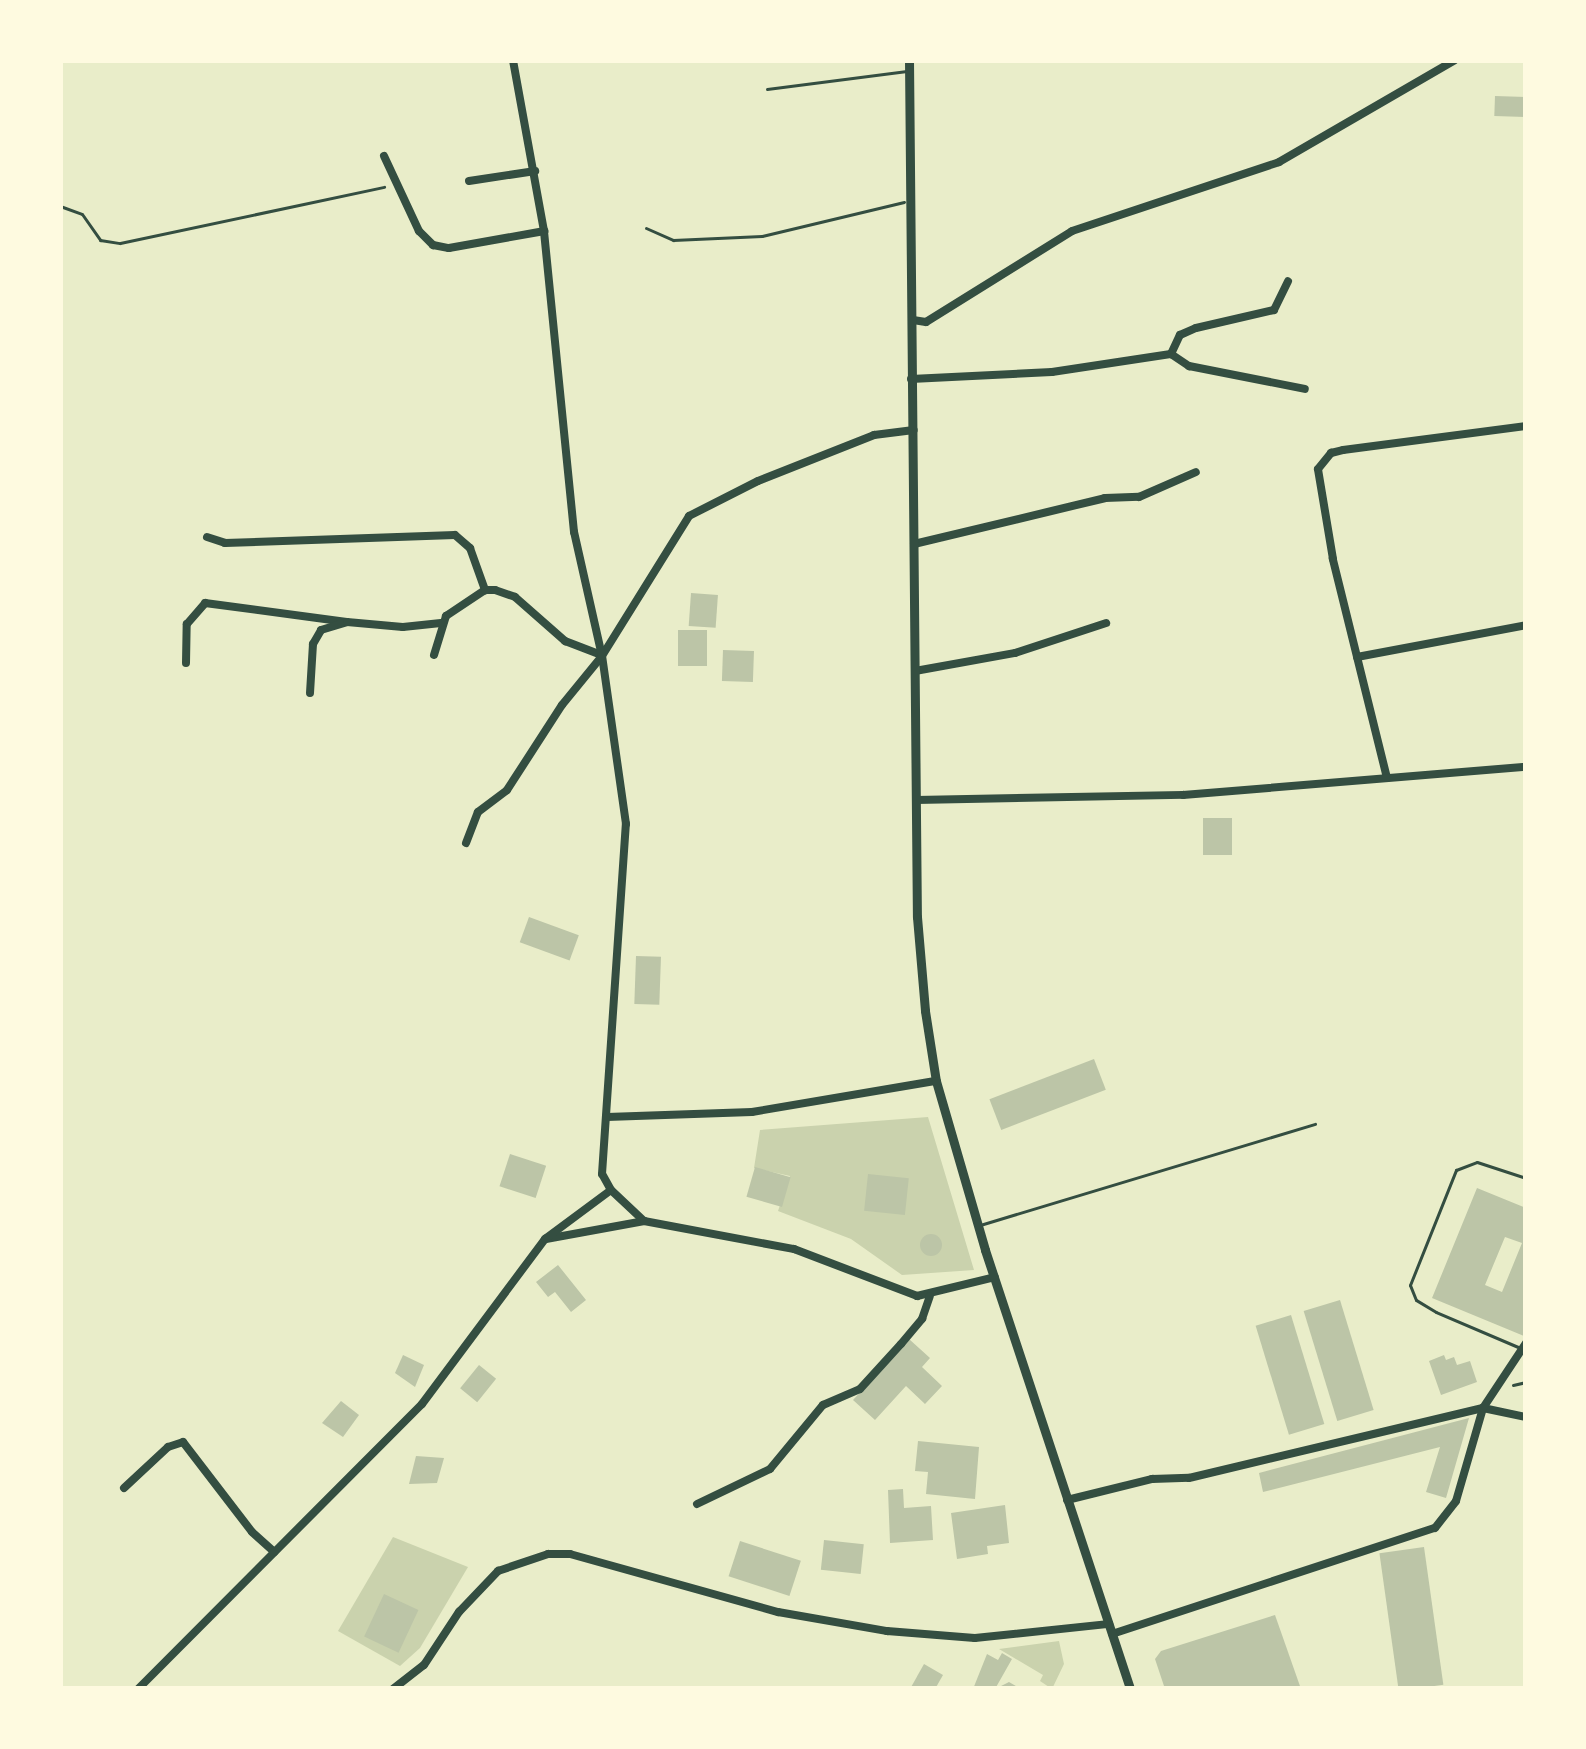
<!DOCTYPE html>
<style>
body{margin:0}
#map{position:relative;width:1586px;height:1749px;overflow:hidden;background:#e9edc9;font-family:"Work Sans",sans-serif}
div>[style]{position:absolute}
[style*='--x']{left:calc(var(--x)*1px);top:calc(var(--y)*1px);width:calc(var(--w)*1px);rotate:calc(var(--a)*1deg)}
.green>*{inset:0;background:#cad2ad}
.building>*{inset:0;background:#bcc5a7;transform-origin:0 0}
.round{border-radius:50%}
.path>*{height:3px;margin:-1.5px;padding:0 1.5px;transform-origin:1.5px;border-radius:1.5px;background:#344e41}
.service>*{height:3px;margin:-1.5px;padding:0 1.5px;transform-origin:1.5px;border-radius:1.5px;background:#344e41}
.minor>*{height:8px;margin:-4px;padding:0 4px;transform-origin:4px;border-radius:4px;background:#344e41}
.tertiary>*{height:9px;margin:-4.5px;padding:0 4.5px;transform-origin:4.5px;border-radius:4.5px;background:#344e41}
span{translate:-50% -50%;white-space:nowrap;text-align:center;line-height:1.15;-webkit-text-stroke:10px #fefae0;paint-order:stroke}
.frame{position:absolute;inset:0;border:63px solid #fefae0;pointer-events:none}
</style>
<div id="map">
<div class="green">
<div style="clip-path:polygon(928px 1117px,974px 1270px,902px 1275px,851px 1239px,778px 1211px,790px 1176px,754px 1168px,760px 1130px)"></div>
<div style="clip-path:polygon(393px 1537px,468px 1567px,420px 1648px,400px 1666px,338px 1631px)"></div>
<div style="clip-path:polygon(1059px 1641px,1064px 1664px,1052px 1689px,1040px 1681px,1043px 1675px,999px 1649px)"></div>
</div>
<div class="building">
<div style="left:1495px;top:96px;width:31px;height:20px;rotate:2deg"></div>
<div style="left:691px;top:593px;width:27px;height:33px;rotate:4deg"></div>
<div style="left:678px;top:630px;width:29px;height:36px"></div>
<div style="left:723px;top:650px;width:31px;height:31px;rotate:2deg"></div>
<div style="left:1203px;top:818px;width:29px;height:37px"></div>
<div style="left:529px;top:917px;width:53px;height:27px;rotate:20deg"></div>
<div style="left:636px;top:956px;width:25px;height:48px;rotate:2deg"></div>
<div style="left:1094px;top:1059px;width:33px;height:112px;rotate:69deg"></div>
<div style="left:510px;top:1154px;width:38px;height:34px;rotate:18deg"></div>
<div style="left:755px;top:1167px;width:37px;height:31px;rotate:16deg"></div>
<div style="left:868px;top:1174px;width:41px;height:37px;rotate:6deg"></div>
<div style="clip-path:polygon(evenodd,1477px 1188px,1526px 1208px,1524px 1336px,1432px 1298px,1477px 1188px,1505px 1237px,1522px 1243px,1502px 1292px,1485px 1285px,1505px 1237px)"></div>
<div class="round" style="left:920px;top:1234px;width:22px;height:22px"></div>
<div style="clip-path:polygon(558px 1265px,586px 1300px,571px 1312px,555px 1292px,548px 1297px,536px 1282px)"></div>
<div style="left:1340px;top:1300px;width:115px;height:38px;rotate:73deg"></div>
<div style="left:1291px;top:1315px;width:114px;height:37px;rotate:73deg"></div>
<div style="clip-path:polygon(909px 1339px,930px 1358px,922px 1367px,942px 1386px,925px 1404px,906px 1386px,875px 1420px,853px 1400px)"></div>
<div style="clip-path:polygon(403px 1355px,424px 1365px,415px 1387px,395px 1373px)"></div>
<div style="clip-path:polygon(1444px 1355px,1446px 1360px,1454px 1357px,1457px 1365px,1470px 1361px,1477px 1382px,1441px 1395px,1429px 1361px)"></div>
<div style="left:479px;top:1365px;width:22px;height:30px;rotate:39deg"></div>
<div style="clip-path:polygon(341px 1401px,359px 1415px,343px 1437px,322px 1423px)"></div>
<div style="clip-path:polygon(1469px 1418px,1446px 1498px,1426px 1492px,1440px 1447px,1263px 1492px,1259px 1473px)"></div>
<div style="clip-path:polygon(918px 1441px,979px 1447px,975px 1499px,926px 1494px,928px 1472px,915px 1471px)"></div>
<div style="clip-path:polygon(416px 1456px,444px 1458px,437px 1483px,409px 1484px)"></div>
<div style="clip-path:polygon(903px 1489px,904px 1508px,931px 1506px,933px 1540px,890px 1543px,888px 1490px)"></div>
<div style="clip-path:polygon(1005px 1505px,1009px 1543px,987px 1546px,988px 1554px,957px 1559px,951px 1513px)"></div>
<div style="left:824px;top:1540px;width:40px;height:30px;rotate:6deg"></div>
<div style="left:740px;top:1541px;width:64px;height:37px;rotate:18deg"></div>
<div style="left:1424px;top:1547px;width:139px;height:45px;rotate:82deg"></div>
<div style="left:384px;top:1594px;width:38px;height:47px;rotate:25deg"></div>
<div style="clip-path:polygon(1275px 1615px,1301px 1689px,1165px 1689px,1155px 1659px,1161px 1651px)"></div>
<div style="clip-path:polygon(1002px 1653px,1012px 1659px,995px 1689px,1009px 1682px,1021px 1689px,973px 1689px,987px 1654px,998px 1660px)"></div>
<div style="clip-path:polygon(924px 1664px,943px 1675px,935px 1689px,910px 1689px)"></div>
</div>
<div class="path">
<div style="--x:60;--y:206;--w:23;--a:20"></div>
<div style="--x:82;--y:214;--w:32;--a:55"></div>
<div style="--x:100;--y:240;--w:20;--a:9"></div>
<div style="--x:120;--y:243;--w:270;--a:-12"></div>
<div style="--x:1513;--y:1385;--w:13;--a:-13"></div>
</div>
<div class="service">
<div style="--x:767;--y:89;--w:141;--a:-7.3"></div>
<div style="--x:646;--y:228;--w:30;--a:24"></div>
<div style="--x:673;--y:240;--w:89;--a:-2.6"></div>
<div style="--x:762;--y:236;--w:146;--a:-13.5"></div>
<div style="--x:980;--y:1225;--w:350;--a:-16.8"></div>
<div style="--x:1518;--y:1347;--w:89;--a:-156.9"></div>
<div style="--x:1436;--y:1312;--w:23;--a:-149"></div>
<div style="--x:1416;--y:1300;--w:16;--a:-112"></div>
<div style="--x:1410;--y:1285;--w:124;--a:-68.2"></div>
<div style="--x:1456;--y:1170;--w:22;--a:-21"></div>
<div style="--x:1477;--y:1162;--w:52;--a:18.1"></div>
</div>
<div class="minor">
<div style="--x:384;--y:156;--w:83;--a:65"></div>
<div style="--x:419;--y:231;--w:20;--a:45"></div>
<div style="--x:433;--y:245;--w:16;--a:11"></div>
<div style="--x:449;--y:248;--w:97;--a:-10.1"></div>
<div style="--x:469;--y:181;--w:67;--a:-8.6"></div>
<div style="--x:913;--y:320;--w:13;--a:9"></div>
<div style="--x:926;--y:322;--w:172;--a:-31.9"></div>
<div style="--x:1072;--y:231;--w:218;--a:-18.4"></div>
<div style="--x:1279;--y:162;--w:203;--a:-30.1"></div>
<div style="--x:1171;--y:354;--w:21;--a:-65"></div>
<div style="--x:1180;--y:335;--w:17;--a:-24"></div>
<div style="--x:1196;--y:328;--w:80;--a:-13"></div>
<div style="--x:1274;--y:310;--w:32;--a:-64"></div>
<div style="--x:911;--y:379;--w:141;--a:-2.8"></div>
<div style="--x:1052;--y:372;--w:120;--a:-8.6"></div>
<div style="--x:1171;--y:354;--w:22;--a:34"></div>
<div style="--x:1189;--y:366;--w:118;--a:11.2"></div>
<div style="--x:207;--y:537;--w:19;--a:18"></div>
<div style="--x:225;--y:543;--w:230;--a:-2"></div>
<div style="--x:455;--y:535;--w:20;--a:41"></div>
<div style="--x:470;--y:548;--w:45;--a:70.3"></div>
<div style="--x:914;--y:544;--w:196;--a:-13.5"></div>
<div style="--x:1105;--y:498;--w:34;--a:-2"></div>
<div style="--x:1139;--y:497;--w:62;--a:-23.7"></div>
<div style="--x:434;--y:655;--w:41;--a:-72.9"></div>
<div style="--x:446;--y:616;--w:47;--a:-33.7"></div>
<div style="--x:485;--y:590;--w:10;--a:0"></div>
<div style="--x:495;--y:590;--w:21;--a:19"></div>
<div style="--x:515;--y:597;--w:67;--a:41.3"></div>
<div style="--x:565;--y:641;--w:39;--a:21"></div>
<div style="--x:1357;--y:657;--w:172;--a:-10.7"></div>
<div style="--x:186;--y:663;--w:39;--a:-89"></div>
<div style="--x:187;--y:624;--w:28;--a:-49"></div>
<div style="--x:205;--y:603;--w:143;--a:7.6"></div>
<div style="--x:915;--y:671;--w:102;--a:-10.2"></div>
<div style="--x:1015;--y:653;--w:96;--a:-18.2"></div>
<div style="--x:310;--y:693;--w:49;--a:-86.5"></div>
<div style="--x:313;--y:644;--w:16;--a:-60"></div>
<div style="--x:321;--y:630;--w:27;--a:-17"></div>
<div style="--x:347;--y:622;--w:56;--a:5.1"></div>
<div style="--x:403;--y:627;--w:38;--a:-6"></div>
<div style="--x:1387;--y:778;--w:226;--a:-103.9"></div>
<div style="--x:1333;--y:559;--w:91;--a:-99.5"></div>
<div style="--x:1318;--y:469;--w:21;--a:-51"></div>
<div style="--x:1331;--y:453;--w:12;--a:-14"></div>
<div style="--x:1343;--y:450;--w:185;--a:-7.5"></div>
<div style="--x:916;--y:800;--w:267;--a:-1.1"></div>
<div style="--x:1183;--y:795;--w:344;--a:-4.7"></div>
<div style="--x:466;--y:843;--w:33;--a:-69"></div>
<div style="--x:478;--y:812;--w:36;--a:-37"></div>
<div style="--x:507;--y:790;--w:101;--a:-57.1"></div>
<div style="--x:562;--y:705;--w:63;--a:-50.8"></div>
<div style="--x:602;--y:656;--w:165;--a:-58.1"></div>
<div style="--x:689;--y:516;--w:77;--a:-26.9"></div>
<div style="--x:758;--y:481;--w:125;--a:-21.6"></div>
<div style="--x:874;--y:435;--w:40;--a:-7.1"></div>
<div style="--x:607;--y:1117;--w:145;--a:-2"></div>
<div style="--x:752;--y:1112;--w:187;--a:-9.6"></div>
<div style="--x:611;--y:1190;--w:44;--a:43.2"></div>
<div style="--x:546;--y:1239;--w:100;--a:-10.4"></div>
<div style="--x:644;--y:1221;--w:153;--a:10.6"></div>
<div style="--x:794;--y:1249;--w:132;--a:20.9"></div>
<div style="--x:917;--y:1296;--w:80;--a:-13.7"></div>
<div style="--x:124;--y:1488;--w:60;--a:-43"></div>
<div style="--x:168;--y:1447;--w:16;--a:-18"></div>
<div style="--x:183;--y:1442;--w:113;--a:52.5"></div>
<div style="--x:252;--y:1532;--w:30;--a:42"></div>
<div style="--x:1067;--y:1500;--w:88;--a:-13.9"></div>
<div style="--x:1152;--y:1479;--w:37;--a:-2"></div>
<div style="--x:1189;--y:1478;--w:302;--a:-13.4"></div>
<div style="--x:1483;--y:1408;--w:44;--a:11.8"></div>
<div style="--x:697;--y:1504;--w:81;--a:-25.6"></div>
<div style="--x:770;--y:1469;--w:83;--a:-50.4"></div>
<div style="--x:823;--y:1405;--w:40;--a:-23.4"></div>
<div style="--x:860;--y:1389;--w:61;--a:-47.7"></div>
<div style="--x:901;--y:1344;--w:33;--a:-50"></div>
<div style="--x:922;--y:1319;--w:24;--a:-71"></div>
<div style="--x:1112;--y:1634;--w:340;--a:-18.2"></div>
<div style="--x:1435;--y:1528;--w:34;--a:-52"></div>
<div style="--x:1456;--y:1501;--w:97;--a:-73.8"></div>
<div style="--x:1483;--y:1408;--w:78;--a:-56.5"></div>
<div style="--x:138;--y:1689;--w:402;--a:-45.1"></div>
<div style="--x:422;--y:1404;--w:206;--a:-53.3"></div>
<div style="--x:545;--y:1239;--w:82;--a:-36.6"></div>
<div style="--x:611;--y:1190;--w:18;--a:-119"></div>
<div style="--x:602;--y:1174;--w:351;--a:-86.1"></div>
<div style="--x:626;--y:824;--w:170;--a:-98.1"></div>
<div style="--x:602;--y:656;--w:127;--a:-102.7"></div>
<div style="--x:574;--y:532;--w:302;--a:-95.7"></div>
<div style="--x:544;--y:231;--w:174;--a:-100.3"></div>
<div style="--x:393;--y:1689;--w:39;--a:-38"></div>
<div style="--x:424;--y:1665;--w:64;--a:-56.6"></div>
<div style="--x:459;--y:1612;--w:57;--a:-46.4"></div>
<div style="--x:498;--y:1571;--w:53;--a:-18.8"></div>
<div style="--x:548;--y:1554;--w:22;--a:0"></div>
<div style="--x:570;--y:1554;--w:216;--a:15.6"></div>
<div style="--x:778;--y:1612;--w:111;--a:9.9"></div>
<div style="--x:887;--y:1631;--w:88;--a:4.5"></div>
<div style="--x:975;--y:1638;--w:135;--a:-6"></div>
</div>
<div class="tertiary">
<div style="--x:909;--y:60;--w:857;--a:89.47"></div>
<div style="--x:917;--y:917;--w:94;--a:85.1"></div>
<div style="--x:925;--y:1011;--w:71;--a:81.1"></div>
<div style="--x:936;--y:1081;--w:176;--a:73.8"></div>
<div style="--x:985;--y:1250;--w:462;--a:71.7"></div>
</div>
<div class="frame"></div>
</div>
